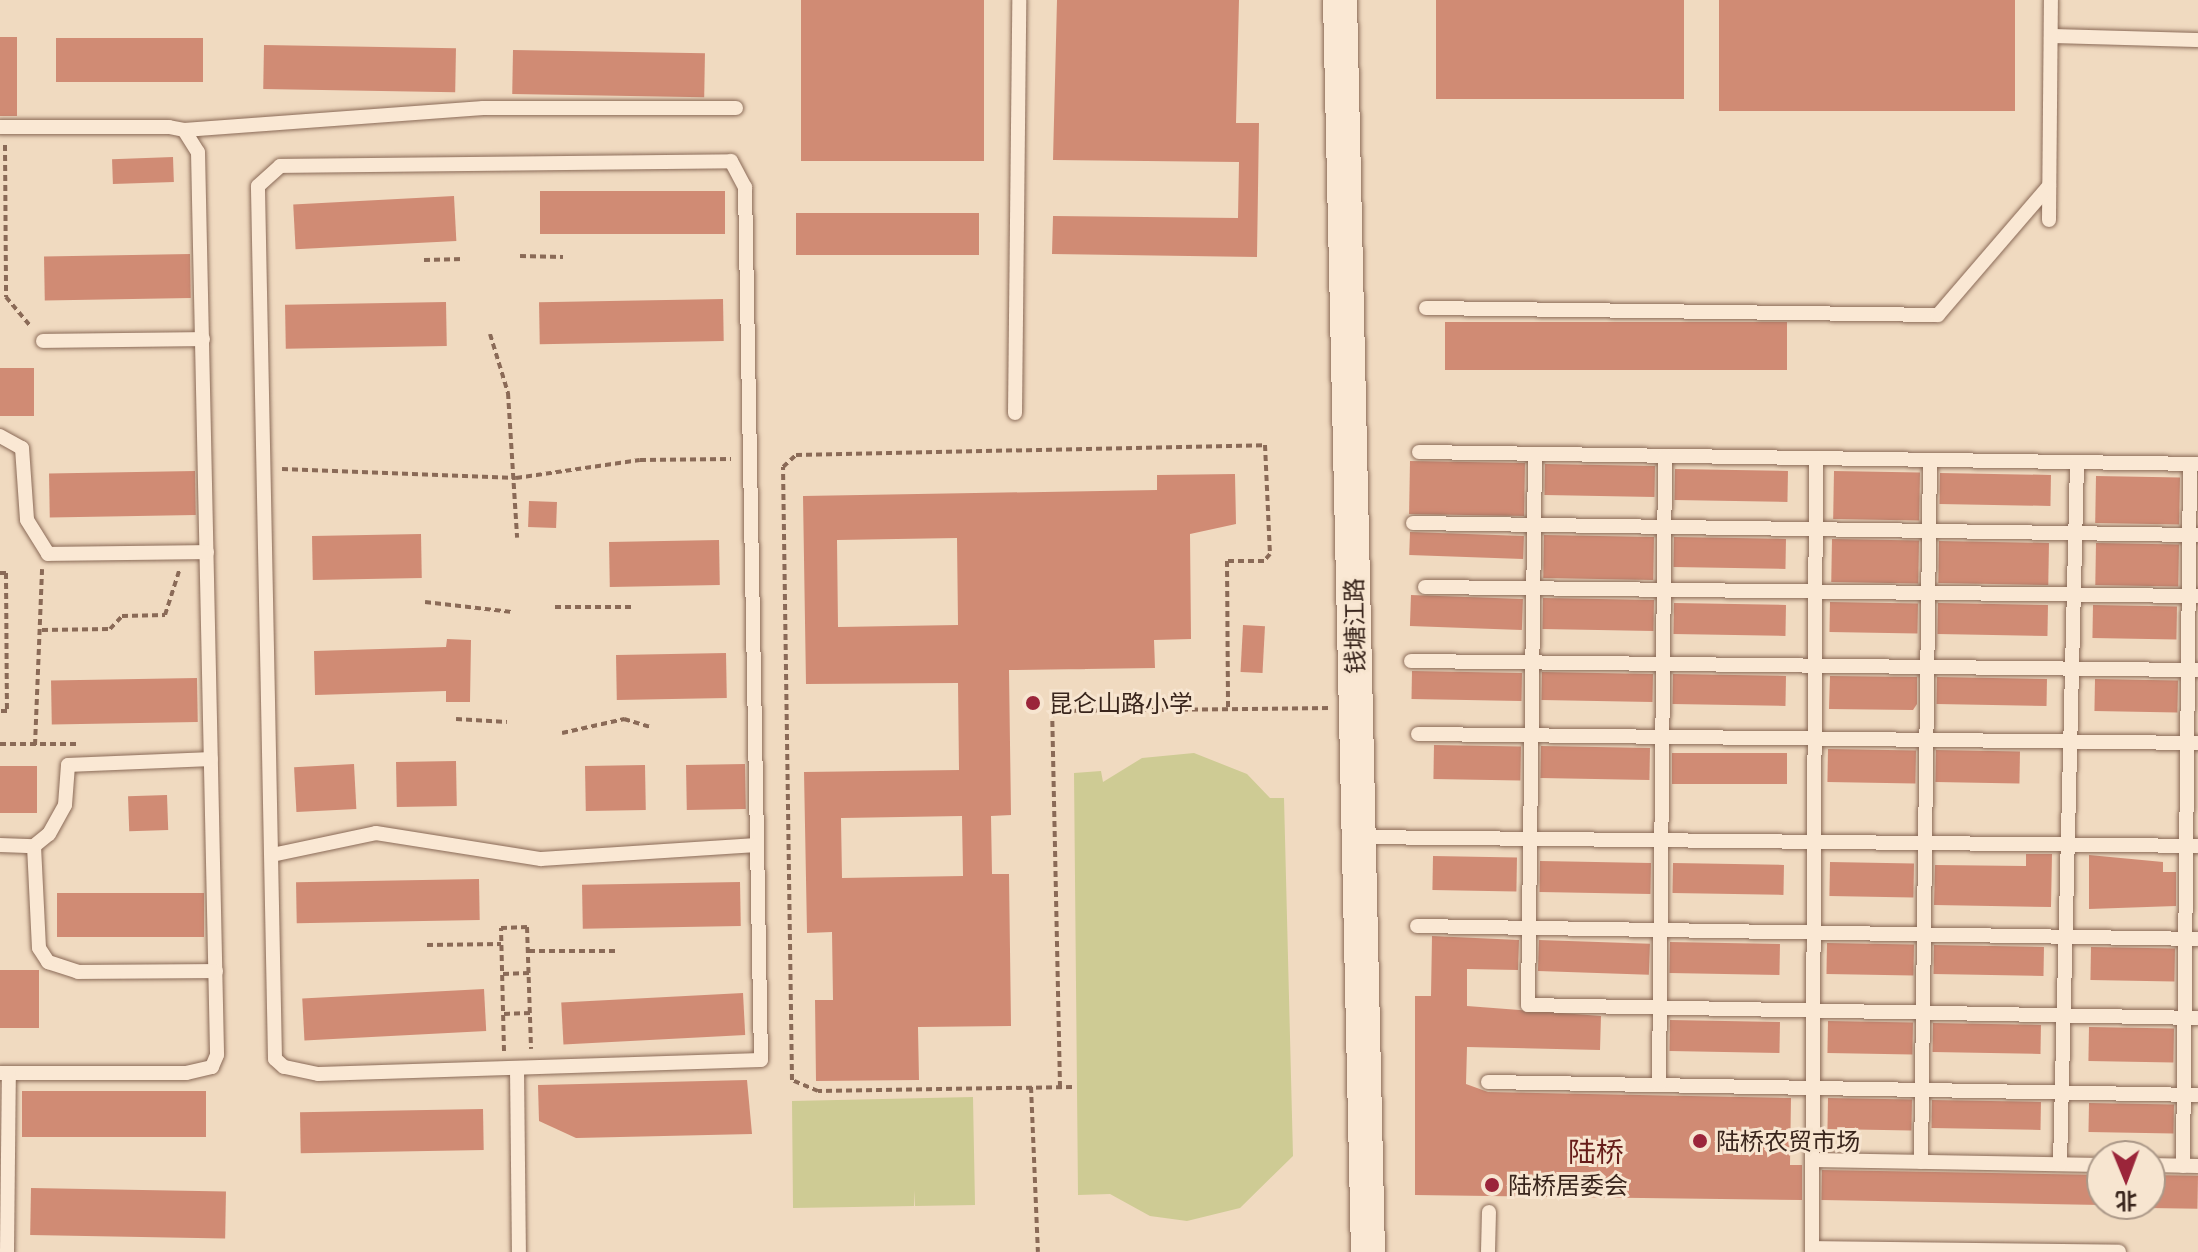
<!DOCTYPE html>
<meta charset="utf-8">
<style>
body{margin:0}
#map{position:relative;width:2198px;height:1252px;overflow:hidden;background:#f0dac0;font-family:"Playfair Display","Noto Sans SC",serif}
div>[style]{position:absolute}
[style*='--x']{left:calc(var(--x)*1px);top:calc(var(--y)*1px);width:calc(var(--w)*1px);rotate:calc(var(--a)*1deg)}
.green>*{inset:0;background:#cecb94}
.building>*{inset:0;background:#d08b74;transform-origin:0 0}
.path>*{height:4px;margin-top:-2px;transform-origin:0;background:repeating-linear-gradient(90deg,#8a6a57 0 6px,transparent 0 10px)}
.roads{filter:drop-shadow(0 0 2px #8a6a57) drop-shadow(0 0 2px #8a6a57)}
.service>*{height:14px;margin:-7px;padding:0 7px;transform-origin:7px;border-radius:7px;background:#fae8d4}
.tertiary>*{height:34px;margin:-17px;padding:0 17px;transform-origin:17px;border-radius:17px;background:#fae8d4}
.dots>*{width:22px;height:22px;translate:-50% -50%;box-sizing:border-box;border:4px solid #f7e5d0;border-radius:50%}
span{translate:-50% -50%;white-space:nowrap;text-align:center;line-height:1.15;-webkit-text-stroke:6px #f7e5d0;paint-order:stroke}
.street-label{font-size:24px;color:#39251c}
.poi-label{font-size:24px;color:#39251c}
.left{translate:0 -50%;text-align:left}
.quarter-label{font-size:28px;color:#671d1a}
.north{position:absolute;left:2086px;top:1140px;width:80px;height:80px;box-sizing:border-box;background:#f7e5d0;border:2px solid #ab9888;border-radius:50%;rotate:179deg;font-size:22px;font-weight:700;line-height:32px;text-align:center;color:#39251c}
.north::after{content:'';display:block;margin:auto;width:28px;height:36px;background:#9b253a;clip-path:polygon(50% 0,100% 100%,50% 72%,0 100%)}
</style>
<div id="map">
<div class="green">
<div style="clip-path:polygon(1194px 753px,1247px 774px,1270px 798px,1284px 798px,1293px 1156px,1240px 1208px,1187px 1221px,1150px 1216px,1110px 1194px,1078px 1195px,1074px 773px,1101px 771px,1103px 782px,1142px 758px)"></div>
<div style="clip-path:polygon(973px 1097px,975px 1205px,915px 1206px,914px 1190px,914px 1206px,793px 1208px,792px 1101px)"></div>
</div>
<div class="building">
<div style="left:801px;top:0;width:183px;height:161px"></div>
<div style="clip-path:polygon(1057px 0,1239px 0,1236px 123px,1259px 123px,1257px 257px,1052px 254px,1053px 216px,1238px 218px,1239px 162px,1053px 160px)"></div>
<div style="left:1436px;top:0;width:248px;height:99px"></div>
<div style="left:1719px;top:0;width:296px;height:111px"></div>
<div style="left:0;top:37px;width:17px;height:79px"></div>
<div style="left:203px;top:38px;width:44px;height:147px;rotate:90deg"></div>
<div style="left:264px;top:45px;width:192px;height:44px;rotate:1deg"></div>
<div style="left:513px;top:50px;width:192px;height:44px;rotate:1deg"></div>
<div style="left:173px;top:157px;width:25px;height:61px;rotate:88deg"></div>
<div style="left:725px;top:191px;width:43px;height:185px;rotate:90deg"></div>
<div style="left:454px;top:196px;width:45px;height:161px;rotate:87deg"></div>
<div style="left:979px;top:213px;width:42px;height:183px;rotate:90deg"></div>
<div style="left:190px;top:254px;width:44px;height:146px;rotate:89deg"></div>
<div style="left:723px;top:299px;width:42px;height:184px;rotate:89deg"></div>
<div style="left:446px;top:302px;width:44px;height:161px;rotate:89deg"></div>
<div style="left:1445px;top:322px;width:342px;height:48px"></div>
<div style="left:0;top:368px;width:34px;height:48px"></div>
<div style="left:1410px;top:461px;width:115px;height:53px;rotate:1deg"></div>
<div style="left:1545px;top:464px;width:110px;height:31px;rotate:1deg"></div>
<div style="left:1675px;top:469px;width:113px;height:31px;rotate:1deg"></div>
<div style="left:195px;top:471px;width:44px;height:146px;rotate:89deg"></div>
<div style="left:1834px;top:471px;width:86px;height:48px;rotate:1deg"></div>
<div style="left:1940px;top:473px;width:111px;height:31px;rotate:1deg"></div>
<div style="clip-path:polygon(evenodd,1235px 474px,1236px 524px,1190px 534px,1191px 639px,1154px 640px,1155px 668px,1009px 670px,1011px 815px,991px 816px,992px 874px,1009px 874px,1011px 1026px,918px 1027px,919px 1080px,816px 1081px,815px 1000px,833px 1000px,832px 932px,807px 933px,804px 772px,959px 770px,958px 683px,806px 684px,803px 496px,1157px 490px,1157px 475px,1235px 474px,957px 538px,958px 625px,838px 627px,837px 540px,957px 538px,1235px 474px,962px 816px,963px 876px,842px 878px,841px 818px,962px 816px)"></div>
<div style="left:2096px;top:476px;width:84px;height:47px;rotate:1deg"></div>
<div style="left:529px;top:501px;width:28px;height:26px;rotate:2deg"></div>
<div style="left:1410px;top:532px;width:114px;height:23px;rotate:2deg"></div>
<div style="left:421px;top:534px;width:44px;height:109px;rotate:89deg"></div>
<div style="left:1544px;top:535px;width:110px;height:43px;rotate:1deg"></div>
<div style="left:1674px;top:537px;width:112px;height:30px;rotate:1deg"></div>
<div style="left:1832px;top:539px;width:87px;height:43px;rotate:1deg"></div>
<div style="left:719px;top:540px;width:45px;height:110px;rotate:89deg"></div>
<div style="left:1939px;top:541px;width:110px;height:42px;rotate:1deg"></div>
<div style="left:2096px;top:543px;width:83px;height:42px;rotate:1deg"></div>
<div style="left:1411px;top:595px;width:112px;height:31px;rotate:2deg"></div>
<div style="left:1543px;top:598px;width:111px;height:31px;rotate:1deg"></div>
<div style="left:1830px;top:602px;width:88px;height:30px;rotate:1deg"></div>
<div style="left:1674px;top:603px;width:112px;height:31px;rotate:1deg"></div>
<div style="left:1938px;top:603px;width:110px;height:31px;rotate:1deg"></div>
<div style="left:2093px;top:605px;width:84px;height:33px;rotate:1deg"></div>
<div style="left:1243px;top:625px;width:22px;height:47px;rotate:3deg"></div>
<div style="clip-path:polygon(447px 639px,471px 640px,470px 702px,446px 702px,446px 691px,315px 695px,314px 651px,446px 647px)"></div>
<div style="left:726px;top:653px;width:45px;height:110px;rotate:89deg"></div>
<div style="left:1412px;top:671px;width:110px;height:28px;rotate:1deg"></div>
<div style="left:1542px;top:672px;width:111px;height:28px;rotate:1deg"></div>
<div style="left:1673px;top:674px;width:113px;height:30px;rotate:1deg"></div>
<div style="clip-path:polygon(1830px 676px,1917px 677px,1917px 704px,1913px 710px,1829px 709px)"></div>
<div style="left:1937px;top:677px;width:110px;height:27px;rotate:1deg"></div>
<div style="left:197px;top:678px;width:44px;height:146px;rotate:89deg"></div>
<div style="left:2095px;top:679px;width:83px;height:32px;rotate:1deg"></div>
<div style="left:1434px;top:745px;width:87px;height:34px;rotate:1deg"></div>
<div style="left:1541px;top:746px;width:109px;height:32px;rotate:1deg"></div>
<div style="left:1828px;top:749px;width:88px;height:33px;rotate:1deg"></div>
<div style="left:1936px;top:750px;width:84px;height:32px;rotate:1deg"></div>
<div style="left:1672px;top:753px;width:115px;height:31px"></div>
<div style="left:456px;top:761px;width:45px;height:60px;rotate:89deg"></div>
<div style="left:354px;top:764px;width:45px;height:60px;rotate:87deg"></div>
<div style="left:745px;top:764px;width:45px;height:59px;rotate:89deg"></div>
<div style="left:645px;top:765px;width:45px;height:60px;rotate:89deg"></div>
<div style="left:0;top:766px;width:37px;height:47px"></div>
<div style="left:167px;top:795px;width:35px;height:39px;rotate:88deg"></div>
<div style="clip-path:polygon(2026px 854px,2052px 854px,2051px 907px,1934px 905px,1935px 865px,2026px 866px)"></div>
<div style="clip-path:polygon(2089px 855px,2163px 862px,2163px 872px,2176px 872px,2176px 906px,2089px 909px)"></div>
<div style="left:1433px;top:856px;width:84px;height:34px;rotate:1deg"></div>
<div style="left:1540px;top:861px;width:111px;height:31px;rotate:1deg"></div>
<div style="left:1830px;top:862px;width:84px;height:34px;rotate:1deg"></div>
<div style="left:1673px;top:863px;width:111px;height:30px;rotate:1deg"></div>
<div style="left:479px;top:879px;width:41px;height:183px;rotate:89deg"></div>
<div style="left:740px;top:882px;width:44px;height:158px;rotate:89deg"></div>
<div style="left:204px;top:893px;width:44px;height:147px;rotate:90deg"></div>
<div style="clip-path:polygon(1432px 936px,1519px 940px,1518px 970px,1467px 969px,1467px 1006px,1601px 1016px,1600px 1050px,1467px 1047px,1466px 1084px,1488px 1092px,1791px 1098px,1790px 1165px,1802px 1165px,1802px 1200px,1415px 1195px,1415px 996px,1431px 996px)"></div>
<div style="left:1539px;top:940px;width:111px;height:31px;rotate:2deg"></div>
<div style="left:1670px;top:942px;width:110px;height:31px;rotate:1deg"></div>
<div style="left:1827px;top:943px;width:87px;height:31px;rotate:1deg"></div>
<div style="left:1934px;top:945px;width:110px;height:29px;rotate:1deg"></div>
<div style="left:2091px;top:947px;width:84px;height:33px;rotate:1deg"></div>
<div style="left:0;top:970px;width:39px;height:58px"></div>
<div style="left:484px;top:989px;width:42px;height:182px;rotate:87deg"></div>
<div style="left:743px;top:993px;width:42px;height:182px;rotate:87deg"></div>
<div style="left:1670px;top:1020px;width:110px;height:31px;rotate:1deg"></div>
<div style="left:1828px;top:1021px;width:85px;height:32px;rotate:1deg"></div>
<div style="left:1933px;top:1023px;width:108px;height:29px;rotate:1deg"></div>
<div style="left:2089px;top:1027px;width:85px;height:34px;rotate:1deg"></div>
<div style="clip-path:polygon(747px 1080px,752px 1134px,576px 1138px,539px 1121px,538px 1085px)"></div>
<div style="left:206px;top:1091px;width:46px;height:184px;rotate:90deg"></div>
<div style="left:1828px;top:1098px;width:84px;height:31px;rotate:1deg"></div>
<div style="left:1932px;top:1100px;width:109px;height:28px;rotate:1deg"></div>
<div style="left:2089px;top:1103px;width:85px;height:29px;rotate:1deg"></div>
<div style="left:483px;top:1109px;width:41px;height:183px;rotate:89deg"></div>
<div style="left:1822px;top:1170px;width:280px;height:30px;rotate:1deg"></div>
<div style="left:2150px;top:1175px;width:48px;height:33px;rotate:1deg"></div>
<div style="left:31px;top:1188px;width:195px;height:47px;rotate:1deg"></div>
</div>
<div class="path">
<div style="--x:5;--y:145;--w:152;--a:89.6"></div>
<div style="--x:6;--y:297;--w:39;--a:50"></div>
<div style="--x:520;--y:256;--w:43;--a:1.3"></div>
<div style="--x:424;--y:260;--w:40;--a:-1.4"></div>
<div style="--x:490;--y:334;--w:62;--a:73"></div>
<div style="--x:508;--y:393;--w:145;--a:86.4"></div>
<div style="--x:282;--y:469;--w:234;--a:2.2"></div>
<div style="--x:516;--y:478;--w:125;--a:-8.3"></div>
<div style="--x:640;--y:460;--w:91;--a:-0.6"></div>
<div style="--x:0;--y:573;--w:6;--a:0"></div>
<div style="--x:6;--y:573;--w:138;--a:89.6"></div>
<div style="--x:7;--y:711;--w:7;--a:180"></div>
<div style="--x:425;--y:602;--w:88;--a:6.6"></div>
<div style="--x:555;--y:607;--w:78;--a:0"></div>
<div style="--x:42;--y:630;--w:68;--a:-0.8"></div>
<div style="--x:110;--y:629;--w:18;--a:-47"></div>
<div style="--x:122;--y:616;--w:43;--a:-1.3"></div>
<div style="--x:165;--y:615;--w:49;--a:-72.3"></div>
<div style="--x:456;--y:719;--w:51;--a:3.4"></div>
<div style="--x:562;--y:733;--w:64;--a:-12.7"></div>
<div style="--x:624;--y:719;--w:28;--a:17"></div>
<div style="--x:0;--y:744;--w:77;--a:0"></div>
<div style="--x:35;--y:745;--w:176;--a:-87.7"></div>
<div style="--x:427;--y:945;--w:74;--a:-0.8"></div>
<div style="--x:529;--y:951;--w:86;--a:0"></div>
<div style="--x:503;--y:974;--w:26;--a:-2"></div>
<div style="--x:504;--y:1014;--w:26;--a:-2"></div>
<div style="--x:504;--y:1051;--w:123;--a:-91.4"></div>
<div style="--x:501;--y:928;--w:26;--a:-2"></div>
<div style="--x:527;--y:927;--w:122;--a:88.1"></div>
<div style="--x:1031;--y:1087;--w:165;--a:87.6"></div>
<div style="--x:1060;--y:1087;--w:376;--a:-91.2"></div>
<div style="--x:1052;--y:711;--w:278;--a:-0.6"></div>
<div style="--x:1072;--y:1087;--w:254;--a:179.1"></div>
<div style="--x:818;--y:1091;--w:28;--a:-157"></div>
<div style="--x:792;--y:1080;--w:613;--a:-90.84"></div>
<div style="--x:783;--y:467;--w:18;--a:-43"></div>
<div style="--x:796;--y:455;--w:469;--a:-1.2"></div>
<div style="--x:1265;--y:445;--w:109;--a:87.4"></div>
<div style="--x:1270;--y:554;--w:9;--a:131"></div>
<div style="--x:1264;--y:561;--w:37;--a:180"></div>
<div style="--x:1227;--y:561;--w:148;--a:89.6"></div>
</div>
<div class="roads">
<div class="service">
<div style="--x:2051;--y:36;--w:147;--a:1.6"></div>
<div style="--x:0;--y:127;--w:169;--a:0"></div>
<div style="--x:169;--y:127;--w:15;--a:11"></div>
<div style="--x:184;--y:130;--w:26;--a:58"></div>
<div style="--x:198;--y:152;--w:903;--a:88.79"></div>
<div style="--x:217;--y:1055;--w:13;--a:113"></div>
<div style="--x:212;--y:1067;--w:27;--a:167"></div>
<div style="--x:186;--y:1073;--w:186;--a:180"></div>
<div style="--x:184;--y:130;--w:300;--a:-4.2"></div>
<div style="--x:483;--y:108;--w:253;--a:0"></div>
<div style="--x:731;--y:161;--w:30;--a:62"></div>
<div style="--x:745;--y:187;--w:873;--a:88.95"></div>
<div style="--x:761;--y:1060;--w:443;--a:178.2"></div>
<div style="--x:318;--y:1074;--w:35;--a:-168"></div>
<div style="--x:284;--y:1067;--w:12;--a:-138"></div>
<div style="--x:275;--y:1059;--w:873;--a:-91.12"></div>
<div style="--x:258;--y:186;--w:30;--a:-42"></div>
<div style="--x:280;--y:166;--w:451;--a:-0.6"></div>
<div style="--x:2049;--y:220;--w:220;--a:-89.5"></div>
<div style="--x:1426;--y:308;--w:512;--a:0.78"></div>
<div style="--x:1938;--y:315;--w:170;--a:-49.3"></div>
<div style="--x:43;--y:341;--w:160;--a:-0.7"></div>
<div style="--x:1015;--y:413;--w:413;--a:-89.4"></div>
<div style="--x:0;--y:436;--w:25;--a:29"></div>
<div style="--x:22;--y:448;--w:72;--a:86"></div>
<div style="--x:27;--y:520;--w:40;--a:58"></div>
<div style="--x:48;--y:554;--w:159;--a:-0.7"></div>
<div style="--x:1419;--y:452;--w:779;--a:0.88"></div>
<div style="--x:1535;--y:454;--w:551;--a:90.73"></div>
<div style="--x:1528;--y:1005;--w:670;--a:1.11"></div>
<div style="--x:1413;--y:523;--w:785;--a:0.88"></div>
<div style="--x:1425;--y:587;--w:773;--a:0.67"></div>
<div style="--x:1411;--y:661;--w:787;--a:0.66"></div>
<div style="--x:1418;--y:734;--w:780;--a:0.66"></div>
<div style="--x:1359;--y:837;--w:839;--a:0.61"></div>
<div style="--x:0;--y:845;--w:34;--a:2"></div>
<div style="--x:34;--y:846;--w:19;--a:-39"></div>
<div style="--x:49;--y:834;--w:33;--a:-61"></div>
<div style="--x:65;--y:805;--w:40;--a:-85.7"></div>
<div style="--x:68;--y:765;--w:143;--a:-2.4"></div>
<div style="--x:34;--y:846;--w:102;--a:87.2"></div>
<div style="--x:39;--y:948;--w:17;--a:57"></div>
<div style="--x:48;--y:962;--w:32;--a:18"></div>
<div style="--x:78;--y:972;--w:138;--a:-0.4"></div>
<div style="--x:272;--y:855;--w:106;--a:-11.9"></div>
<div style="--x:376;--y:833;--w:167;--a:9"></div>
<div style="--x:541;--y:859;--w:216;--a:-3.7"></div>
<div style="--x:1417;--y:926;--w:781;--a:0.95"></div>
<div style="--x:517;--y:1068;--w:184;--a:89.4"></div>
<div style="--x:1488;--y:1082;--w:710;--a:1.05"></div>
<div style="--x:1659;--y:1085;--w:629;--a:-89.45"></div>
<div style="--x:1813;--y:1160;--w:289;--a:1"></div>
<div style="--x:1921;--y:1162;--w:702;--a:-89.27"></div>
<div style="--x:2060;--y:1164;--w:702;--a:-88.61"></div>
<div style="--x:2150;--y:1165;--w:48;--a:1.2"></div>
<div style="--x:2183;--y:1166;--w:702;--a:-89.43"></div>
<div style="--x:1812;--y:1248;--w:307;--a:0.7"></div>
<div style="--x:7;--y:1252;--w:179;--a:-89.4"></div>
<div style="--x:1488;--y:1252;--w:40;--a:-88.6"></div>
<div style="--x:1812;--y:1252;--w:794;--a:-89.71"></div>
</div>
<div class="tertiary">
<div style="--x:1340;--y:0;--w:1252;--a:88.72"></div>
</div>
</div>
<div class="dots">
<div style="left:1033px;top:703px;background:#9b253a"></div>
<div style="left:1700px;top:1141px;background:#9b253a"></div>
<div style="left:1492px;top:1185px;background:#9b253a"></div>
</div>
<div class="street-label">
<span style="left:1354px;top:626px;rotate:-91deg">钱塘江路</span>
</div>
<div class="poi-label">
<span class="left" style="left:1049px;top:703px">昆仑山路小学</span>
<span class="left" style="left:1716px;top:1141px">陆桥农贸市场</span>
<span class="left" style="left:1508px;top:1185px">陆桥居委会</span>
</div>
<div class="quarter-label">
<span style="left:1596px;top:1151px">陆桥</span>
</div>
<div class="north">北</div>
</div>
